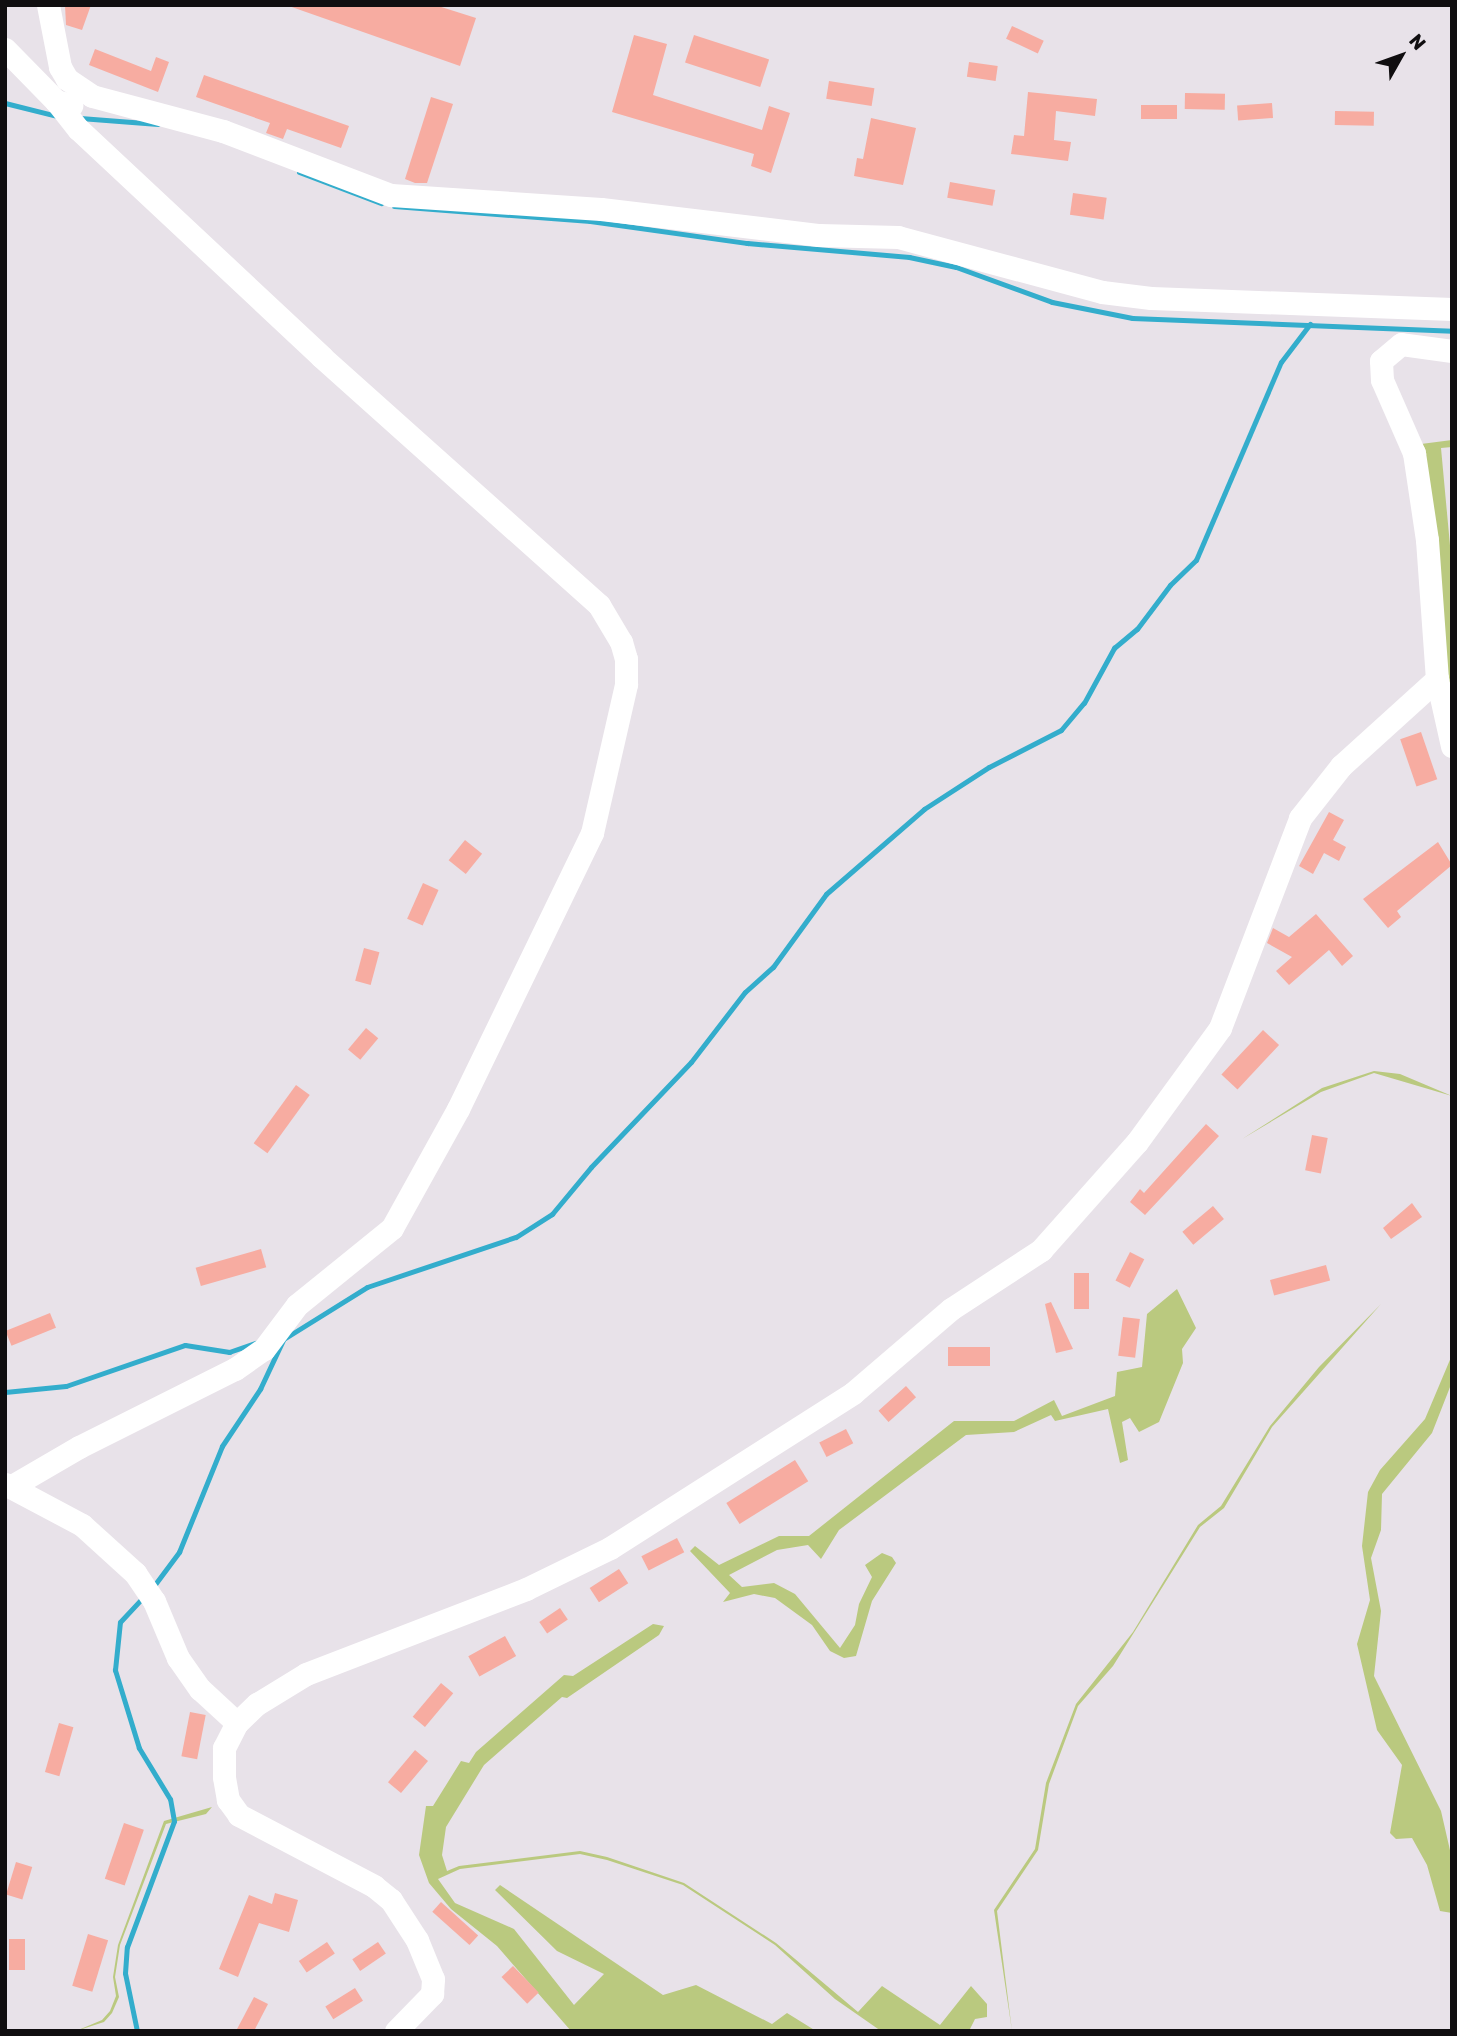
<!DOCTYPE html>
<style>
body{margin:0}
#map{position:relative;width:1457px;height:2036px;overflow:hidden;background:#e8e2e9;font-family:Rubik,sans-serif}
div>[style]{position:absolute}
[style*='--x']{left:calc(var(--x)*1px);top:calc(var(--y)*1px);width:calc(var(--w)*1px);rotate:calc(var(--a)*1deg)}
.green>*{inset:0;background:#bac97f}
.stream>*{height:5px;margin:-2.5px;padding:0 2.5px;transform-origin:2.5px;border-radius:2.5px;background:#33adcc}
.building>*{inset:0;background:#f7aca1;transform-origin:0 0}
.minor>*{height:23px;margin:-11.5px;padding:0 11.5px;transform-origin:11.5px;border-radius:11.5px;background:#fff}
span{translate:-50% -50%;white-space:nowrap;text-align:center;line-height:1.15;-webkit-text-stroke:5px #e8e2e9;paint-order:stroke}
.frame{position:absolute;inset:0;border:7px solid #100e10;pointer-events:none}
.north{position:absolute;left:1366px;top:21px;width:70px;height:70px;-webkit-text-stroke:5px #e8e2e9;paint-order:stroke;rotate:50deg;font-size:19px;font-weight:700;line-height:28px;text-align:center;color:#100e10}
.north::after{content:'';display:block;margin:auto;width:24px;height:32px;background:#100e10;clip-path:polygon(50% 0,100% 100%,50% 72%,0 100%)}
</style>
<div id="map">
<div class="green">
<div style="clip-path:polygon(1452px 440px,1452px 447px,1441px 448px,1452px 567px,1452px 721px,1421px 444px)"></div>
<div style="clip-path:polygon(1374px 1071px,1400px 1074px,1452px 1096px,1374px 1073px,1321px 1092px,1242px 1139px,1322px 1088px)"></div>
<div style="clip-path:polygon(1177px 1289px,1196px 1328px,1182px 1349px,1183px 1363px,1159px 1422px,1139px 1432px,1130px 1418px,1122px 1422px,1128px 1460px,1120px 1463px,1108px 1409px,1055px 1421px,1051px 1415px,1014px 1432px,966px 1435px,839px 1530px,821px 1559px,808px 1545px,777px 1550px,729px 1575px,742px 1587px,774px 1583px,795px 1594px,840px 1648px,855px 1625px,859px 1604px,872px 1577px,865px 1565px,882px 1553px,892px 1557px,896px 1563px,872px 1601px,856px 1656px,844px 1658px,830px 1651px,812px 1625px,775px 1598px,754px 1594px,723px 1602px,730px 1593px,690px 1551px,695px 1546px,719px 1565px,779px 1536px,809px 1536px,954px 1421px,1014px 1421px,1054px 1400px,1062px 1416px,1115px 1396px,1117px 1372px,1142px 1367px,1147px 1314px)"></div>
<div style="clip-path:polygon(1381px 1304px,1272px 1427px,1224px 1508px,1200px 1527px,1113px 1666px,1078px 1706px,1049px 1784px,1038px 1850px,997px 1911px,1012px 2031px,994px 1910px,1035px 1849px,1046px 1783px,1076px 1704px,1133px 1632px,1198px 1525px,1221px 1506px,1270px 1426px,1319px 1367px)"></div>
<div style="clip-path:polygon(1452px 1355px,1452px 1382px,1432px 1433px,1382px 1494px,1381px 1530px,1371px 1558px,1381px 1611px,1374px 1676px,1441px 1811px,1452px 1859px,1452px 1913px,1440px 1911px,1427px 1865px,1412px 1838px,1396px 1839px,1390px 1833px,1402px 1765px,1377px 1730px,1357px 1644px,1370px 1600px,1362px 1546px,1368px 1492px,1380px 1470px,1425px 1419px)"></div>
<div style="clip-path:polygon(653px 1624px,664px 1626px,659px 1635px,567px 1698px,562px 1697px,484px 1765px,446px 1827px,442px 1855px,447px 1871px,459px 1866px,580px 1851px,607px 1857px,684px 1883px,776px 1943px,858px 2012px,882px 1986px,940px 2025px,971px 1986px,987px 2004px,987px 2017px,975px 2019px,969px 2031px,881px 2031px,835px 1999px,775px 1945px,683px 1885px,607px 1860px,580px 1854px,460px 1869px,438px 1879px,455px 1903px,514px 1929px,574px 2005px,604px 1974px,557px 1951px,495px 1890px,500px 1885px,663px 1995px,696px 1985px,772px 2024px,787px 2013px,816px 2031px,571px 2031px,497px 1946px,451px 1909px,429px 1883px,419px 1855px,426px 1806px,433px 1806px,461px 1761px,469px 1763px,476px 1752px,564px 1675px,573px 1676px)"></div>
<div style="clip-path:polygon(212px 1807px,206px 1814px,166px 1824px,120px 1945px,115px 1977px,119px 1997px,112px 2013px,104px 2022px,76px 2031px,102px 2020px,110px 2011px,116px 1996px,113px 1977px,118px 1945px,164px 1821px)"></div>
</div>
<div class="stream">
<div style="--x:5;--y:103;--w:54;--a:14"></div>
<div style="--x:80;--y:118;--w:78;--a:4.4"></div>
<div style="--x:299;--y:172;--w:88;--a:20.7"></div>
<div style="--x:394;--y:206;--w:197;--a:4.4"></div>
<div style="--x:590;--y:221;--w:159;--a:8"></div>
<div style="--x:747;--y:243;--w:163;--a:4.9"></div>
<div style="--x:909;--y:257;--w:48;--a:12"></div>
<div style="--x:956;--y:267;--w:102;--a:20"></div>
<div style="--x:1052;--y:302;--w:82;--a:11.3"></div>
<div style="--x:1132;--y:318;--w:320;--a:2.3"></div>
<div style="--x:282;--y:1340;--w:100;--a:-31.9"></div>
<div style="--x:367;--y:1287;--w:157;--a:-18.6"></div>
<div style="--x:516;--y:1237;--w:43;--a:-32.6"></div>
<div style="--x:552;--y:1214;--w:61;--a:-50.3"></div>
<div style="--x:591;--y:1167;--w:145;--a:-46.4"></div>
<div style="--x:691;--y:1062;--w:88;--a:-52.4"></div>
<div style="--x:745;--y:992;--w:38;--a:-42"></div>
<div style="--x:773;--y:967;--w:90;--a:-54"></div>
<div style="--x:826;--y:894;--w:130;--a:-40.9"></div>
<div style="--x:924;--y:809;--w:77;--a:-32.9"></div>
<div style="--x:989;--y:767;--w:81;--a:-27.2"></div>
<div style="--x:1061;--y:730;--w:35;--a:-50"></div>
<div style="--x:1084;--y:703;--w:63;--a:-61.4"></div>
<div style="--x:1114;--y:648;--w:30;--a:-40"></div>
<div style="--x:1137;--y:629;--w:55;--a:-53.1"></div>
<div style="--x:1170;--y:585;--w:36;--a:-44"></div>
<div style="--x:1196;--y:560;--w:215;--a:-66.8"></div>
<div style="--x:1281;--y:362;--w:48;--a:-52.7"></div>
<div style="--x:5;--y:1392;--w:61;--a:-5.6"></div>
<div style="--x:66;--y:1386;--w:126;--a:-19"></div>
<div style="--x:185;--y:1345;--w:45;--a:9"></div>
<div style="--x:229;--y:1352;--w:28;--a:-19"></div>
<div style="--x:153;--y:1587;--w:44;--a:-53.4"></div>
<div style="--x:179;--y:1552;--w:114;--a:-67.9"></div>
<div style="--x:222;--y:1446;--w:69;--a:-56.3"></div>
<div style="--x:260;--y:1389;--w:54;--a:-64.9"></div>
<div style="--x:137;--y:2031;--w:59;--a:-101.7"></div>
<div style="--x:125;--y:1973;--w:26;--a:-86"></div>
<div style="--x:127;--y:1947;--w:134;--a:-69.5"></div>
<div style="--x:174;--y:1821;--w:22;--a:-100"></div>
<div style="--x:170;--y:1799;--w:60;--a:-121.3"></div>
<div style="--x:139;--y:1748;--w:82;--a:-107.1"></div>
<div style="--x:115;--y:1670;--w:48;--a:-84.1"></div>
<div style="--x:120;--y:1622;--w:35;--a:-47"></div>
</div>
<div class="building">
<div style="clip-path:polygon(65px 5px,91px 5px,82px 30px,66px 25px)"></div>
<div style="clip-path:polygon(286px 5px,435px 5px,476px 18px,460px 66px)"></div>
<div style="left:1012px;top:26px;width:35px;height:14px;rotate:25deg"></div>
<div style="clip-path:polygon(634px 35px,667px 44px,653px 95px,762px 130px,769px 106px,790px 113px,771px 173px,751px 166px,754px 154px,612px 112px)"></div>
<div style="left:694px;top:35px;width:79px;height:29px;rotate:18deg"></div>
<div style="clip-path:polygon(95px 49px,151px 71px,156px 57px,169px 62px,158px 92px,89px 65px)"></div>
<div style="left:969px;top:62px;width:29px;height:15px;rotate:8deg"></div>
<div style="clip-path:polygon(204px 75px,349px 126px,341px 148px,287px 129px,283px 139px,266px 133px,270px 123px,196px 97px)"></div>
<div style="left:829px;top:81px;width:46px;height:18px;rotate:9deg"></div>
<div style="clip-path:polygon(1028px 92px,1097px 99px,1095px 116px,1056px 111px,1054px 140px,1071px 142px,1068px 161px,1011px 154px,1014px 135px,1024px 136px)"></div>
<div style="left:1185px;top:93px;width:40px;height:16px;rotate:1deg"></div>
<div style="clip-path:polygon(431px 97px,453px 104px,427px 183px,415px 183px,405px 179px)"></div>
<div style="left:1272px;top:103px;width:15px;height:35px;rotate:86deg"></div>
<div style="left:1177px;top:105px;width:14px;height:36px;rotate:90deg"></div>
<div style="left:1335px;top:111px;width:39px;height:14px;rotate:1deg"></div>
<div style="clip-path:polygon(871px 118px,916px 128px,903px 185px,854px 176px,857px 158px,863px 159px)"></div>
<div style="left:950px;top:182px;width:46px;height:16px;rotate:10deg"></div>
<div style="left:1073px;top:193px;width:34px;height:22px;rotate:8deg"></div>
<div style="left:1421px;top:732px;width:50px;height:22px;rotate:71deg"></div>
<div style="clip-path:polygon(1329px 812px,1344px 820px,1333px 840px,1346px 847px,1339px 861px,1324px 853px,1313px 874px,1299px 866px)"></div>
<div style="left:465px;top:840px;width:22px;height:26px;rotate:39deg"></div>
<div style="clip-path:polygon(1438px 842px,1452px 865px,1397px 911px,1401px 917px,1388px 928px,1363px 899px)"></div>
<div style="left:423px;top:883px;width:17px;height:39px;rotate:24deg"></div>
<div style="clip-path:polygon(1316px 914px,1353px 956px,1342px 966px,1329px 950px,1289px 985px,1276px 971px,1292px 957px,1267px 943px,1273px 928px,1289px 937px)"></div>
<div style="left:364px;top:948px;width:16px;height:34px;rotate:15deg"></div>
<div style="left:366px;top:1028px;width:16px;height:28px;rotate:40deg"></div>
<div style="left:1263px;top:1030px;width:22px;height:61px;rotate:43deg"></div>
<div style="left:296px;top:1085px;width:17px;height:72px;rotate:36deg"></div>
<div style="clip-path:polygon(1206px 1124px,1219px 1136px,1145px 1215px,1130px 1202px,1140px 1189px,1144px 1193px)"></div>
<div style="left:1312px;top:1135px;width:16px;height:36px;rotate:11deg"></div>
<div style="clip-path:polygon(1412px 1203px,1422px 1217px,1391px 1239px,1383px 1228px)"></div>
<div style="left:1213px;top:1206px;width:17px;height:40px;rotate:50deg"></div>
<div style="left:261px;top:1249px;width:19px;height:68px;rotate:74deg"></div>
<div style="left:1130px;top:1252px;width:16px;height:32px;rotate:27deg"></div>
<div style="left:1326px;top:1265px;width:16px;height:58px;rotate:75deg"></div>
<div style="left:1074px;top:1273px;width:15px;height:36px"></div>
<div style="clip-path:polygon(1051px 1302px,1073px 1349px,1056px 1353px,1045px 1304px)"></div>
<div style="left:50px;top:1313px;width:16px;height:48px;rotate:68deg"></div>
<div style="left:1123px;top:1317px;width:17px;height:39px;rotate:7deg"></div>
<div style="left:948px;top:1347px;width:42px;height:19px"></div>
<div style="left:906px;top:1386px;width:15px;height:37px;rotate:48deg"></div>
<div style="left:846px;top:1429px;width:16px;height:30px;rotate:63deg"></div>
<div style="left:795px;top:1460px;width:25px;height:81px;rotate:58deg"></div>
<div style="left:677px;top:1538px;width:16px;height:40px;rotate:63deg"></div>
<div style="left:619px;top:1569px;width:17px;height:35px;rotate:57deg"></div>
<div style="left:560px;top:1608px;width:14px;height:25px;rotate:56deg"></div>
<div style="left:505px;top:1636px;width:23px;height:42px;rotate:61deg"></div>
<div style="left:441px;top:1683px;width:16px;height:44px;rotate:40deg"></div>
<div style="left:190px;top:1712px;width:16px;height:45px;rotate:11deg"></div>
<div style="left:59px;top:1723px;width:15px;height:51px;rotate:16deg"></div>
<div style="left:415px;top:1750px;width:17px;height:42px;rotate:40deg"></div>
<div style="left:124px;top:1823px;width:21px;height:59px;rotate:19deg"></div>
<div style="left:16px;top:1862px;width:17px;height:34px;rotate:17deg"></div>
<div style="clip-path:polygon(275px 1893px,298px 1900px,289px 1932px,259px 1923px,238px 1977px,219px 1969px,249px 1895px,272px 1904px)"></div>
<div style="left:441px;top:1902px;width:50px;height:13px;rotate:42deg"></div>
<div style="left:88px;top:1934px;width:21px;height:54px;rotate:17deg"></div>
<div style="left:9px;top:1939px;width:16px;height:31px"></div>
<div style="left:327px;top:1942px;width:14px;height:34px;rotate:56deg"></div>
<div style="left:378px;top:1942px;width:14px;height:31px;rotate:56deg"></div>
<div style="left:513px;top:1966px;width:37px;height:16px;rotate:46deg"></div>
<div style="left:355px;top:1988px;width:15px;height:35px;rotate:58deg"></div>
<div style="clip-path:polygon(254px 1997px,268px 2004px,254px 2031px,236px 2031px)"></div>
</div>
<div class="minor">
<div style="--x:48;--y:5;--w:63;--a:79"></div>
<div style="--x:60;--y:67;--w:14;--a:60"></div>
<div style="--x:67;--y:79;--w:30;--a:34"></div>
<div style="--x:92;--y:96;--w:136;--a:15"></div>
<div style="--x:223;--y:131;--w:180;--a:20.9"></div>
<div style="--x:391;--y:195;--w:210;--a:3.8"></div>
<div style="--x:601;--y:209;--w:220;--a:6.8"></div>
<div style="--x:819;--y:235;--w:79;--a:1.5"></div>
<div style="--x:898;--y:237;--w:211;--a:15.1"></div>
<div style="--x:1102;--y:292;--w:49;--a:7"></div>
<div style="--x:1151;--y:298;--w:301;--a:2.1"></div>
<div style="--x:5;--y:49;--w:73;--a:45.6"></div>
<div style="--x:56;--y:101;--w:16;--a:15"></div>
<div style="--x:1452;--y:351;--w:51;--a:-172.2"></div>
<div style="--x:1401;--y:344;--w:26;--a:140"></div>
<div style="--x:1381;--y:361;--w:19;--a:87"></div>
<div style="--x:1382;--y:380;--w:80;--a:66.3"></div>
<div style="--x:1414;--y:453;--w:88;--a:81.5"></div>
<div style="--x:1427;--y:540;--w:139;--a:85.9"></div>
<div style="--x:1437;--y:679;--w:69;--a:77.4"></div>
<div style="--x:5;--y:1484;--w:87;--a:28"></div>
<div style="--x:82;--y:1525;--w:72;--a:42.2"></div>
<div style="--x:135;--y:1573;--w:34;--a:56"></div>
<div style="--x:154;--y:1601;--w:62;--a:67.2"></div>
<div style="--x:178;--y:1658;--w:38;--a:55"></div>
<div style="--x:200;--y:1689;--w:50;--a:42.6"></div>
<div style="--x:12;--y:1486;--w:78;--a:-30.2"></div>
<div style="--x:79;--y:1447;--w:174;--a:-26.6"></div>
<div style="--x:235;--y:1369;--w:35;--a:-35"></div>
<div style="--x:264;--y:1349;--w:55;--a:-53.1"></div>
<div style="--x:297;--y:1305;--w:122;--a:-39"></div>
<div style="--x:392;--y:1228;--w:136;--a:-61"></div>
<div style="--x:458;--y:1109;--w:307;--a:-64.1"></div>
<div style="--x:592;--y:833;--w:153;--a:-77.1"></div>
<div style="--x:626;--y:684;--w:25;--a:-90"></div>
<div style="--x:626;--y:659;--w:18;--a:-106"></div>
<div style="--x:621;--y:642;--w:43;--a:-120.7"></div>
<div style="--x:599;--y:605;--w:372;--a:-138.2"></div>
<div style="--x:322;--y:357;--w:334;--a:-136.9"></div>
<div style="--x:78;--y:129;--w:36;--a:-128"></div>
<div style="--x:396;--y:2031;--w:52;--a:-45.8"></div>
<div style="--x:432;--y:1994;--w:15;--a:-86"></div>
<div style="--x:433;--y:1979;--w:42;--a:-112.3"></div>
<div style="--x:417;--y:1940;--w:48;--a:-123"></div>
<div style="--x:391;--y:1900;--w:22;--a:-141"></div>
<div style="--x:374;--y:1886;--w:153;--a:-152.3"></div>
<div style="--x:239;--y:1815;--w:19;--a:-126"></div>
<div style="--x:228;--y:1800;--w:23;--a:-100"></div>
<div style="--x:224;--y:1777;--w:29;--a:-90"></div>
<div style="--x:224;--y:1748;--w:28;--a:-63"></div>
<div style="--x:237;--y:1723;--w:28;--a:-44"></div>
<div style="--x:257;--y:1704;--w:57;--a:-31.5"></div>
<div style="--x:306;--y:1674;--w:236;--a:-21.1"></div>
<div style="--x:526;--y:1589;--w:93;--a:-26"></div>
<div style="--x:610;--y:1548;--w:288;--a:-32.5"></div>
<div style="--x:853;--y:1393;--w:129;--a:-40.6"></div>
<div style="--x:951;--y:1309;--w:108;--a:-33.2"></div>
<div style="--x:1041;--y:1250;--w:144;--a:-48.4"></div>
<div style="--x:1137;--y:1142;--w:141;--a:-53.9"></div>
<div style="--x:1220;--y:1028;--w:225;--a:-69.1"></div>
<div style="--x:1300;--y:818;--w:66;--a:-51.7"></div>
<div style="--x:1341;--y:766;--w:130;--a:-42.2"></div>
</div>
<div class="frame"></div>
<div class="north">N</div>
</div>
